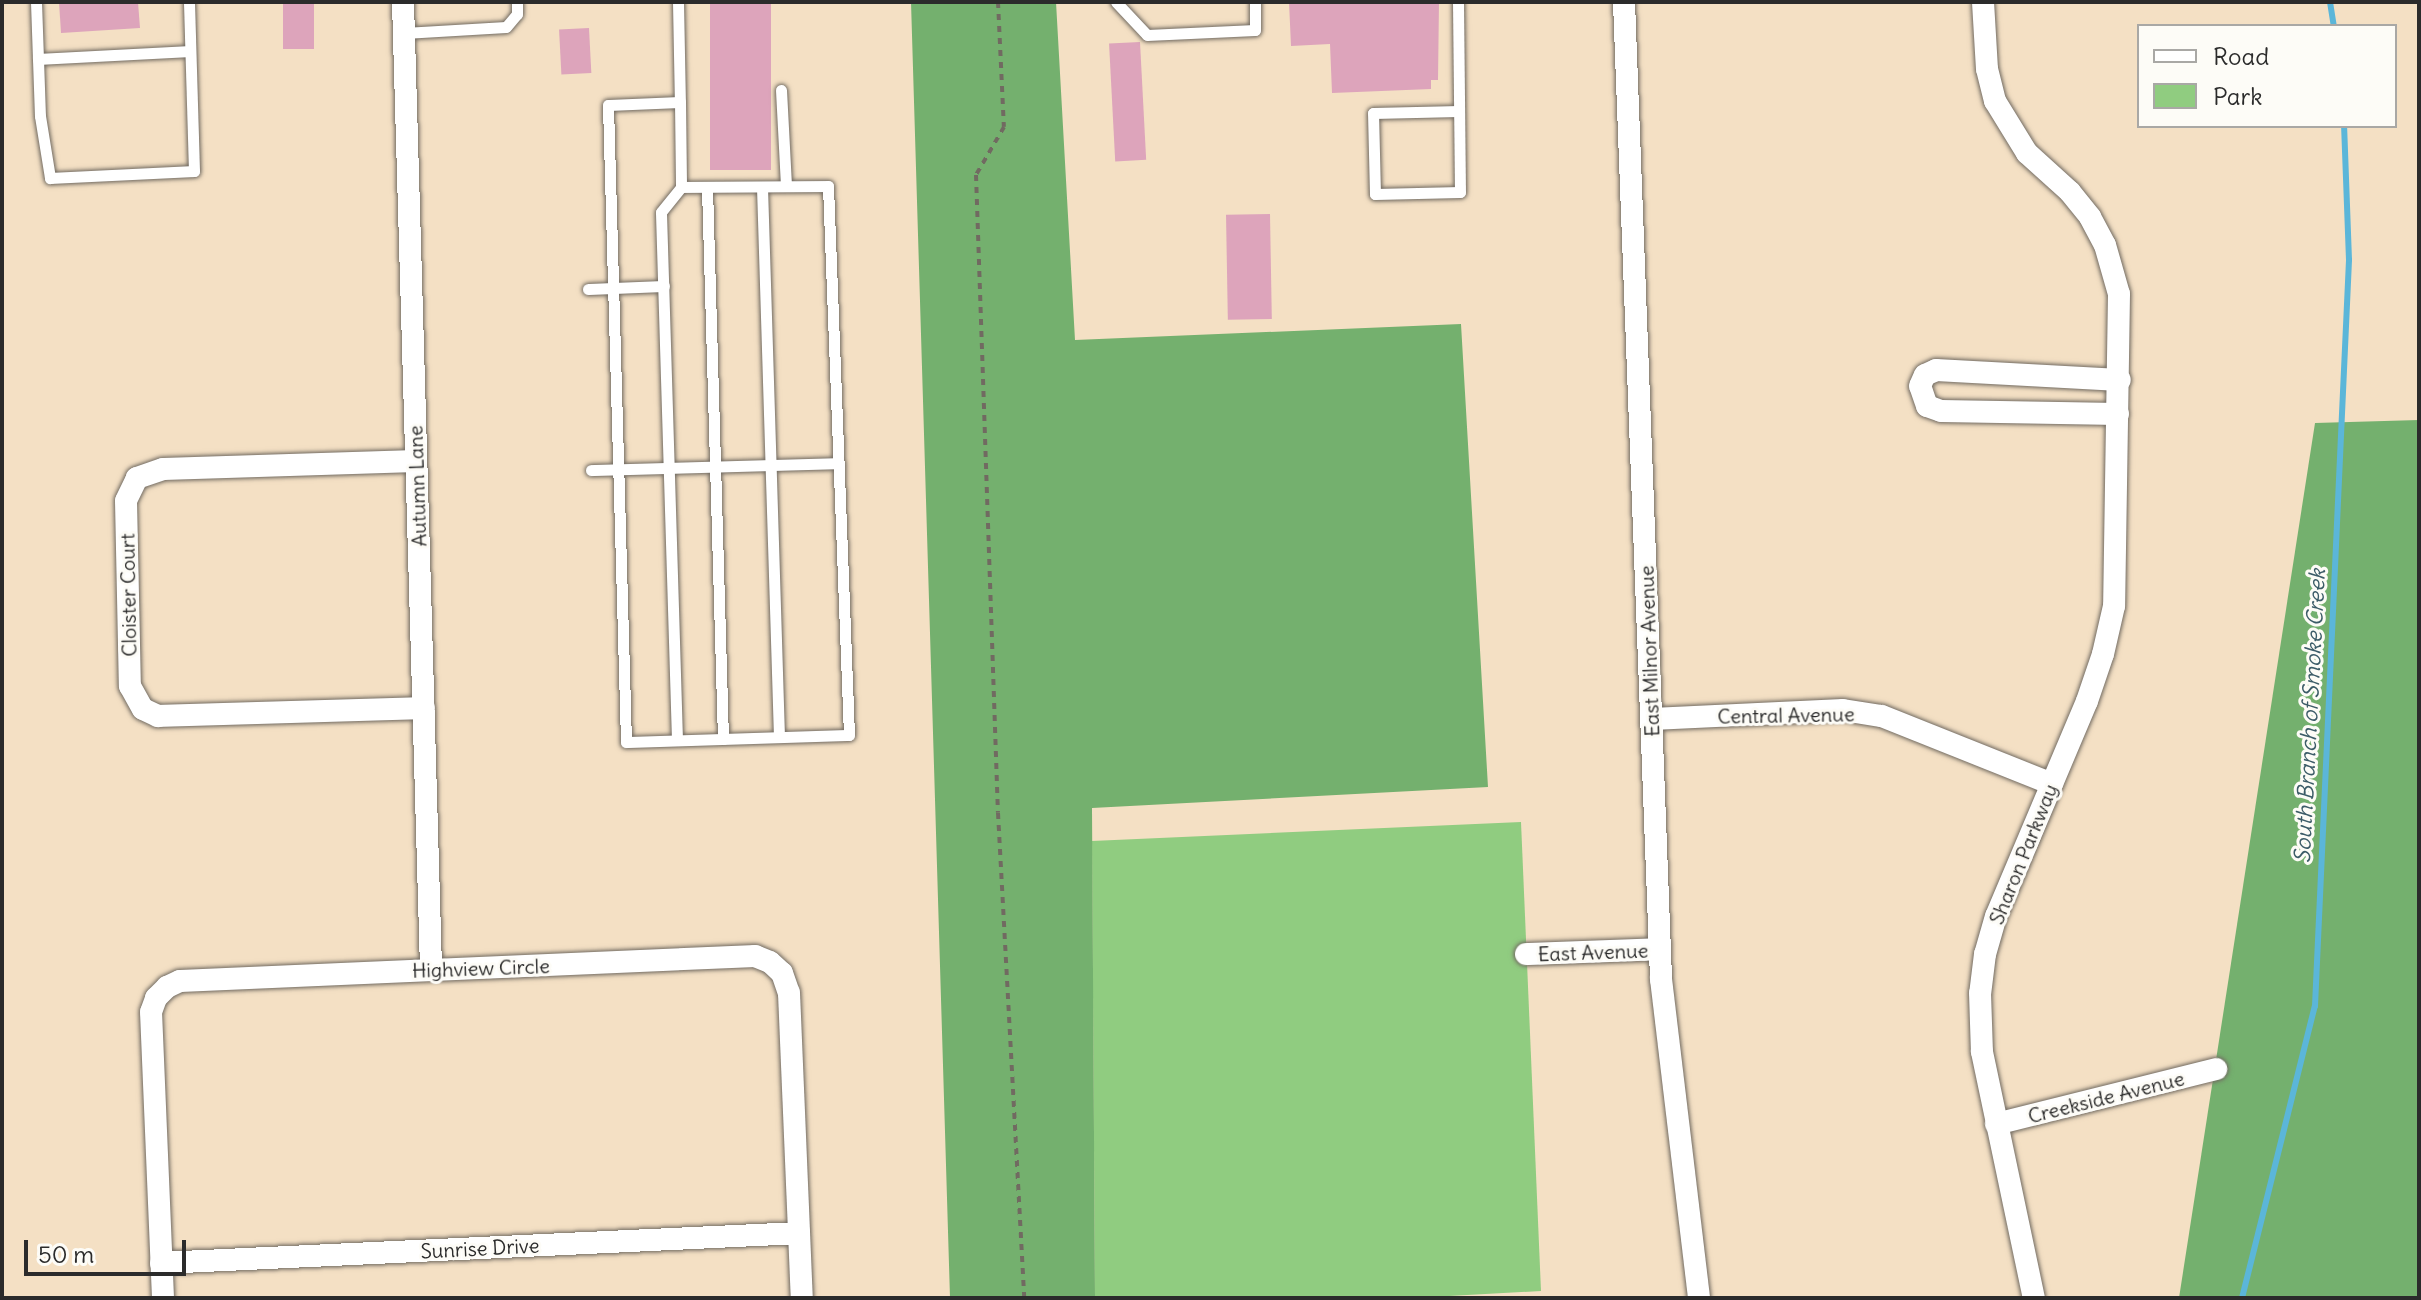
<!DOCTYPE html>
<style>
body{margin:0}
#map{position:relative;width:2421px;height:1300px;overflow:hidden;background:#f4e0c4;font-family:Delius,sans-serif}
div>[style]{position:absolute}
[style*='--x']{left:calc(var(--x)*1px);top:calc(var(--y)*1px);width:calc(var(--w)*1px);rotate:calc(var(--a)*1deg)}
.green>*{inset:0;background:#90cc80}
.forest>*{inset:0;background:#74b06e}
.stream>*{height:6px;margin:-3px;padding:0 3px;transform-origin:3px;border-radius:3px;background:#5bb6d9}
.building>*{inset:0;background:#dda4bb;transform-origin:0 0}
.path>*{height:4px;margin-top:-2px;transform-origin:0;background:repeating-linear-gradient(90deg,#716a61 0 6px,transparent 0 12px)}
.roads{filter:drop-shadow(0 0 2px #716a61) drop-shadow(0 0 2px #716a61)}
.lane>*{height:11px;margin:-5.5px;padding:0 5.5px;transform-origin:5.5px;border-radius:5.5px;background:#fff}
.street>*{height:22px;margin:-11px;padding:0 11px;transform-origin:11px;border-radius:11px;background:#fff}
span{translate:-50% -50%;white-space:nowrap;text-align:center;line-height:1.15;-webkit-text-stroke:6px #fdfcf7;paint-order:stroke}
.street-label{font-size:20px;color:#2b2b2b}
.water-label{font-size:22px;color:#3c5c68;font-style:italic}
.frame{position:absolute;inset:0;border:4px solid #2b2b2b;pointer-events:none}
.legend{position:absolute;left:2137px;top:24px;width:260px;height:104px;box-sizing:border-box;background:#fdfcf7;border:2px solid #a9a8a5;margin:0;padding:10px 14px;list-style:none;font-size:24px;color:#2b2b2b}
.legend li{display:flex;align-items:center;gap:16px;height:40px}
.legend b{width:40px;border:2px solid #a9a8a5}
.scale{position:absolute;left:24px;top:1240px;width:162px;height:36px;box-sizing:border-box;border:4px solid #2b2b2b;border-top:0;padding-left:10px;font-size:24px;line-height:28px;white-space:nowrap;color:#2b2b2b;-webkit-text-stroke:6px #fdfcf7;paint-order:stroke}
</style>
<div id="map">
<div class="green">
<div style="clip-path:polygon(1521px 822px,1541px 1291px,1413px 1298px,1095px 1298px,1092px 841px)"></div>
</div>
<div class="forest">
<div style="clip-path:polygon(911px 2px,1056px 2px,1075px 340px,1461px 324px,1488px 787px,1092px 808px,1095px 1298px,950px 1298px)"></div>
<div style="clip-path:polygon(2419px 420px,2419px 1298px,2179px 1298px,2315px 423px)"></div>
</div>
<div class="stream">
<div style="--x:2330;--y:2;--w:24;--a:81"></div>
<div style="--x:2242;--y:1298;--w:301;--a:-76"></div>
<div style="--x:2315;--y:1006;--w:747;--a:-87.39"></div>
<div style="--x:2349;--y:260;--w:134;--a:-92.1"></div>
</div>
<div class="building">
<div style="clip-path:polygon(59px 2px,138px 2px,140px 28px,61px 33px)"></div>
<div style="left:283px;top:2px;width:31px;height:47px"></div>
<div style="left:710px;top:2px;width:61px;height:168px"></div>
<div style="clip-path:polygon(1289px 2px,1439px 2px,1438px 80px,1431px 80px,1431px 89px,1332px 93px,1330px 44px,1291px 46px)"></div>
<div style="left:589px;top:28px;width:45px;height:30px;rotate:87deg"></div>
<div style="left:1140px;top:42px;width:118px;height:31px;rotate:87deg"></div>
<div style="left:1270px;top:214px;width:105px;height:44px;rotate:89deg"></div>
</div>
<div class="path">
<div style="--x:998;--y:2;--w:125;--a:87.3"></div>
<div style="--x:1004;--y:127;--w:56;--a:120.3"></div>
<div style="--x:976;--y:175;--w:638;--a:88.03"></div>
<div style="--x:998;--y:813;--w:486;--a:86.9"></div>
</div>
<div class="roads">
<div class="lane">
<div style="--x:36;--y:2;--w:114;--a:88"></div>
<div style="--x:40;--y:116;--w:63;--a:80.8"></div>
<div style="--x:50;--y:178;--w:144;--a:-2.8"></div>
<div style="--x:194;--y:171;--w:169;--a:-91.7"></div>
<div style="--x:678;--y:2;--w:100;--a:88.9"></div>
<div style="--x:680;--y:102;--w:85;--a:89.3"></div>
<div style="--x:681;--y:187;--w:147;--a:-0.4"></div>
<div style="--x:828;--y:186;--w:549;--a:87.81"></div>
<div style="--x:849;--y:735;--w:223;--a:178.2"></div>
<div style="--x:626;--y:742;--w:637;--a:-91.62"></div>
<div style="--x:608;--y:105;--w:72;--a:-2.4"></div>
<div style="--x:1116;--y:2;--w:45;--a:46.8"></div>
<div style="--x:1147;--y:35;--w:108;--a:-2.7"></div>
<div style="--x:1255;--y:30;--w:28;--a:-90"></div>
<div style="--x:1458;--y:2;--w:190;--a:89.4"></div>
<div style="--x:1460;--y:192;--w:85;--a:178.7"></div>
<div style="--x:1375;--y:194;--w:81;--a:-91.4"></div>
<div style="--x:1373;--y:113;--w:86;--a:-1.3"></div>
<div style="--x:404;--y:33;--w:102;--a:-3.4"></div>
<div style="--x:506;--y:27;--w:17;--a:-50"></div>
<div style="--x:517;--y:14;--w:12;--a:-90"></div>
<div style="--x:38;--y:59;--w:152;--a:-3"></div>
<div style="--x:781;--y:90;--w:96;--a:87"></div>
<div style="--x:707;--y:187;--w:552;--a:88.34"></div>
<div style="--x:762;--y:187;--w:550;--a:88.23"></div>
<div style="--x:588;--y:289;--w:76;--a:-2.3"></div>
<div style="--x:591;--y:470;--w:247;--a:-1.6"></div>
<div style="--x:677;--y:740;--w:528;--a:-91.74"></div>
<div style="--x:661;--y:212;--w:32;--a:-51"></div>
</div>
<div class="street">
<div style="--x:403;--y:2;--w:968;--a:88.34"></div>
<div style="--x:1624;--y:2;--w:978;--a:87.83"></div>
<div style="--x:1661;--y:979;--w:321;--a:83.2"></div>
<div style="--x:1983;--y:2;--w:67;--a:86.6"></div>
<div style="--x:1987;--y:69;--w:33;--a:76"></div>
<div style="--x:1995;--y:101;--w:61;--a:58.4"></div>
<div style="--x:2027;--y:153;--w:58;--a:42.2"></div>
<div style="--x:2070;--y:192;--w:32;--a:51"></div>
<div style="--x:2090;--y:217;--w:32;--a:62"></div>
<div style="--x:2105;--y:245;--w:51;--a:74.1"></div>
<div style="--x:2119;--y:294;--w:312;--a:90.9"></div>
<div style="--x:2114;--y:606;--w:49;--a:102.9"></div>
<div style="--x:2103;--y:654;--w:50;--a:108.8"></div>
<div style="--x:2087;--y:701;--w:233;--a:112.9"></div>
<div style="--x:1996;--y:916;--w:40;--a:106"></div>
<div style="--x:1985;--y:954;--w:39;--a:97"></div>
<div style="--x:1980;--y:993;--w:59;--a:88.1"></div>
<div style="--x:1982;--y:1052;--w:251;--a:78.1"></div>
<div style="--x:2118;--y:414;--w:177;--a:-179"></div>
<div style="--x:1941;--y:411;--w:15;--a:-160"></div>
<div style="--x:1927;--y:406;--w:21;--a:-109"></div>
<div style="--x:1920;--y:386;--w:12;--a:-66"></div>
<div style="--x:1925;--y:375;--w:12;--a:-24"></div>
<div style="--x:1936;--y:370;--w:184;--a:3.1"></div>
<div style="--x:416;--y:461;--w:253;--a:178.2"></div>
<div style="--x:163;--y:469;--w:28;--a:161"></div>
<div style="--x:137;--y:478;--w:25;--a:116"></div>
<div style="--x:126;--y:501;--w:185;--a:88.8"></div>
<div style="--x:130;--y:686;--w:26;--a:61"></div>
<div style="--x:143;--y:709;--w:17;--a:25"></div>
<div style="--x:158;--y:716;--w:266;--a:-1.7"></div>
<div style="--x:1652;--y:719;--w:191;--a:-2.7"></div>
<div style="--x:1843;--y:710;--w:39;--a:9"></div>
<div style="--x:1882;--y:716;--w:183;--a:21.8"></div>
<div style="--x:1526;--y:954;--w:134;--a:-2.1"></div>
<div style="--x:1996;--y:1124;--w:227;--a:-14"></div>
<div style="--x:161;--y:1263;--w:639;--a:-2.69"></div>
<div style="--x:163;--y:1298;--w:286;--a:-92.4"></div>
<div style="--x:151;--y:1012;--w:15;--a:-70"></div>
<div style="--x:156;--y:998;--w:16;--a:-45"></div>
<div style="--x:167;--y:987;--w:14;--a:-25"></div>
<div style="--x:180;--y:981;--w:576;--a:-2.49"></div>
<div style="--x:755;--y:956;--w:16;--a:22"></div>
<div style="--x:770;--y:962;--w:16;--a:43"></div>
<div style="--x:782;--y:973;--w:21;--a:71"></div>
<div style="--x:789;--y:993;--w:305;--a:87.6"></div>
</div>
</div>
<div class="street-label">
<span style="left:417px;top:486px;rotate:-92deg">Autumn Lane</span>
<span style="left:128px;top:595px;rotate:-91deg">Cloister Court</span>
<span style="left:1649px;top:651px;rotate:-92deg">East Milnor Avenue</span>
<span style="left:1786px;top:715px;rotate:-1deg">Central Avenue</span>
<span style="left:2023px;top:854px;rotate:-68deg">Sharon Parkway</span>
<span style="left:1593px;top:952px;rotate:-2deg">East Avenue</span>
<span style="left:481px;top:968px;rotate:-2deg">Highview Circle</span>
<span style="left:2106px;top:1097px;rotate:-14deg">Creekside Avenue</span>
<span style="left:480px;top:1248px;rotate:-3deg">Sunrise Drive</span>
</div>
<div class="water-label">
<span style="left:2310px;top:716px;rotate:-87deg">South Branch of Smoke Creek</span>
</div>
<div class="frame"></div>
<ul class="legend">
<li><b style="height:10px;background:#fff"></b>Road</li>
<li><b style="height:22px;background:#90cc80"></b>Park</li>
</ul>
<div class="scale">50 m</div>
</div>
